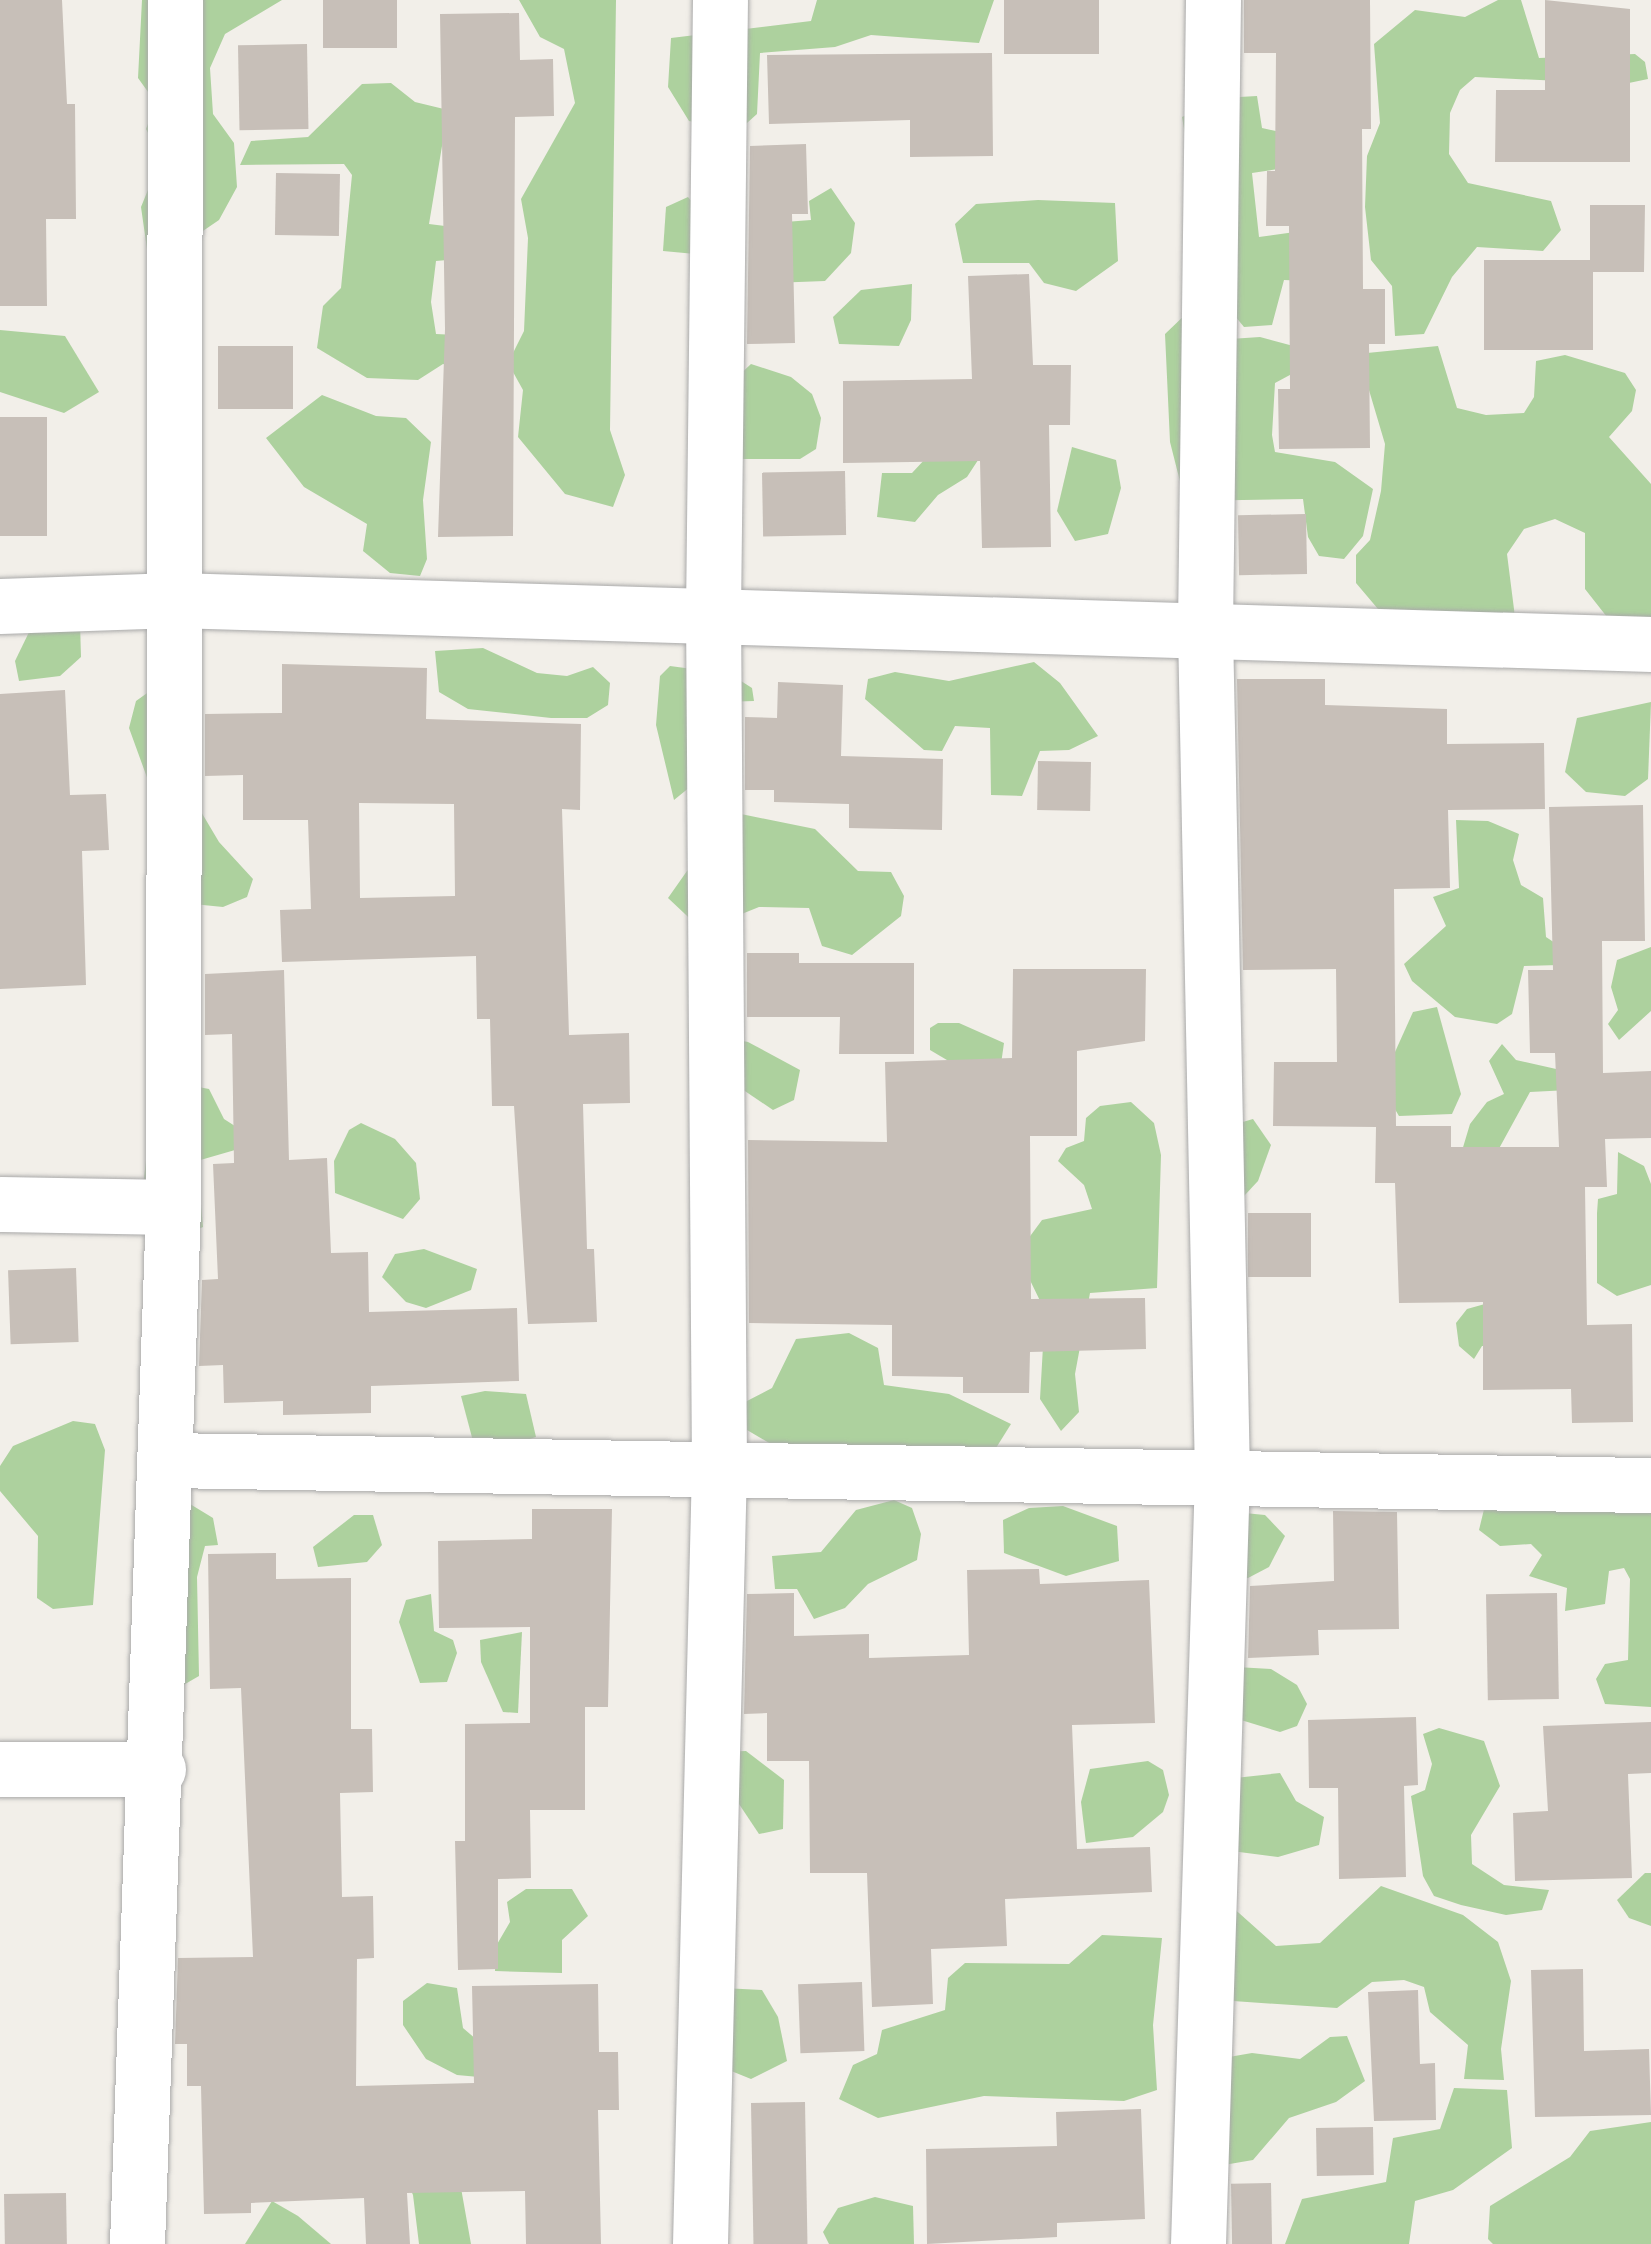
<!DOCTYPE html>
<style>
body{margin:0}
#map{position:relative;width:1651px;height:2244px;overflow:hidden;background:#f2efe9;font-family:Commissioner,sans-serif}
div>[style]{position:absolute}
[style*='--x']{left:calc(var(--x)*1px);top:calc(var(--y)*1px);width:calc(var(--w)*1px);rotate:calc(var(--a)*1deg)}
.forest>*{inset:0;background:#add19e}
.building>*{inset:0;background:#c7bfb8;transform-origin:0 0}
.roads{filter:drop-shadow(0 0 2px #a9a9a9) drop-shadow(0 0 2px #a9a9a9)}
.minor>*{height:55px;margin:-27.5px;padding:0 27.5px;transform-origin:27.5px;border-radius:27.5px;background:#fff}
span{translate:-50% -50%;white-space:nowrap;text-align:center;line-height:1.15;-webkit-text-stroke:8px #fff;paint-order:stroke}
</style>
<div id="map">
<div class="forest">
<div style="clip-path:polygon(142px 0,282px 0,225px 34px,210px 68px,213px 114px,234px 143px,237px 187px,219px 220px,175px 250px,147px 249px,141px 207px,161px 158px,146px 129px,156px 103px,138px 78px)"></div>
<div style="clip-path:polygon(519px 0,616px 0,610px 430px,625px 475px,613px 507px,565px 494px,518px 437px,523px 390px,508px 363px,524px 331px,528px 238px,521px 199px,575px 103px,564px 49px,540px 37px)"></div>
<div style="clip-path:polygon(817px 0,994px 0,979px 43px,871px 35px,835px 47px,760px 53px,757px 114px,738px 131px,689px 121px,668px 87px,671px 38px,811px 21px)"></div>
<div style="clip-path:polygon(1498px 0,1521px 0,1539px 58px,1635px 54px,1645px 62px,1648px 79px,1624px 84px,1475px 77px,1460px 90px,1450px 113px,1449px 154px,1468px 183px,1551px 201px,1561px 230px,1543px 251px,1477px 247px,1452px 277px,1424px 334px,1395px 336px,1392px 286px,1371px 260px,1365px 207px,1367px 156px,1380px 123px,1374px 44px,1415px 10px,1465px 17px)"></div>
<div style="clip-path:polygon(391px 83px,415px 102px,448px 110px,429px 224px,461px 228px,481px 257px,436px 261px,431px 302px,436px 334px,477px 336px,477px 371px,443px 364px,418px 380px,367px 378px,317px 348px,323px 306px,341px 288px,352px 175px,344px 164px,240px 165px,251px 141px,308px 137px,362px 84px)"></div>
<div style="clip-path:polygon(1257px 96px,1262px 128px,1299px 136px,1298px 166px,1252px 173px,1259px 237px,1295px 232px,1309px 281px,1284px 280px,1272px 325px,1244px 327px,1211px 287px,1182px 117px,1222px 98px)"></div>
<div style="clip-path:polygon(831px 188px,855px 223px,851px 253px,825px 281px,772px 283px,785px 222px,811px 220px,809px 201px)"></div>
<div style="clip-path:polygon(688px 197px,704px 216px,706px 255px,663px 251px,666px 207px)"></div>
<div style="clip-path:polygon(1038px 200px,1115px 203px,1118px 261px,1076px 291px,1044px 283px,1029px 263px,963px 263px,955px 224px,976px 204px)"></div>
<div style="clip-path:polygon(912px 284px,911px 320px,899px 346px,839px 344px,833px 317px,861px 290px)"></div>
<div style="clip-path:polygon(1188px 312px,1230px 339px,1260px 337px,1327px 355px,1275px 383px,1272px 435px,1275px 452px,1335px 462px,1373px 489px,1363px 536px,1344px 559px,1319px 556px,1308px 537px,1303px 499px,1185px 501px,1170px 442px,1165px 334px)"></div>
<div style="clip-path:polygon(0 330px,65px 336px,99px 392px,64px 413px,0 392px)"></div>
<div style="clip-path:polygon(1438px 346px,1457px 408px,1486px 415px,1524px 413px,1534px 397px,1536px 361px,1565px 355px,1625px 373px,1636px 390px,1632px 411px,1609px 437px,1651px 484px,1651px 619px,1607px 617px,1585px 589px,1585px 533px,1555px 519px,1524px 529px,1507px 554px,1515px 617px,1378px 609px,1356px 583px,1356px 555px,1370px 540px,1381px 491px,1385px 444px,1366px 380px,1367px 353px)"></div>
<div style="clip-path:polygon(751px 364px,791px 377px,812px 394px,821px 418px,816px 449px,800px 459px,739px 459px,723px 390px)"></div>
<div style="clip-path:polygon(322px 395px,376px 416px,406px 418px,431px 442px,423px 500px,427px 559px,420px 576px,390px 573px,363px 551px,367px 524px,304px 487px,266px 438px)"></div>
<div style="clip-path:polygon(1072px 447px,1116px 460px,1121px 488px,1108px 534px,1075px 541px,1057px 511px)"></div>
<div style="clip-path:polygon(982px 454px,967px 477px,938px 495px,915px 522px,877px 517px,882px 473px,912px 473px,926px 458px)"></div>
<div style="clip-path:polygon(80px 623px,81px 657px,60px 676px,19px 681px,15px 661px,32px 626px)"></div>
<div style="clip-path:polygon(483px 648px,537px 673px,567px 676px,593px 667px,610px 683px,608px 705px,587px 718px,551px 718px,468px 709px,439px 692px,435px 651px)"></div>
<div style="clip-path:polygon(1034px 662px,1060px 683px,1098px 736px,1069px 750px,1040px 751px,1022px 796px,991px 795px,990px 728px,955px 726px,942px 751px,924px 750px,865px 699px,868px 679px,895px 672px,949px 681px)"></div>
<div style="clip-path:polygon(670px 666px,730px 674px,752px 688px,754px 701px,691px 703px,690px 787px,674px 800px,656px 725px,660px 676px)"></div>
<div style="clip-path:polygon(150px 691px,181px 778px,219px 842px,253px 879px,247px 897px,223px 907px,193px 904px,129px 728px,136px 701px)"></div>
<div style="clip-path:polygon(1651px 702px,1648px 779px,1625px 796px,1586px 792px,1565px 772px,1577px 718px)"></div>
<div style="clip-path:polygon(741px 814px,815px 829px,858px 871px,891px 872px,904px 896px,901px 916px,852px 955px,822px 946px,809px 908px,759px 907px,702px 930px,668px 898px,687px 871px,729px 837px)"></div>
<div style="clip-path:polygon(1456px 820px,1488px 821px,1519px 834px,1513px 860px,1521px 885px,1543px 898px,1546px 937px,1561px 947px,1559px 965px,1524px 966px,1512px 1014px,1497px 1024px,1455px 1017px,1412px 981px,1404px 964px,1446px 926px,1433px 897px,1459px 888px)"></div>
<div style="clip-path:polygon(1651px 947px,1651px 1011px,1619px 1040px,1608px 1024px,1618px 1010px,1611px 987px,1617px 960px)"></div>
<div style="clip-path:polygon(1437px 1007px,1461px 1094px,1452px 1114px,1399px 1116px,1384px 1091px,1395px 1052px,1413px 1012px)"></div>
<div style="clip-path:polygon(938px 1023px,959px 1023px,1004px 1043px,1001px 1064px,952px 1063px,930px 1050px,930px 1028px)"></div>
<div style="clip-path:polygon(722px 1037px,748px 1042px,800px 1070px,794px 1100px,773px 1110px,736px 1085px)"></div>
<div style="clip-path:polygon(1502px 1044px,1516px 1060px,1565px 1071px,1569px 1090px,1530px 1092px,1490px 1165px,1461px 1154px,1470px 1124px,1487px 1102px,1504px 1094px,1489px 1061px)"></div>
<div style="clip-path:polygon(188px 1085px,209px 1089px,224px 1119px,238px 1128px,235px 1150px,197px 1161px,203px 1227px,169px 1241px,141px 1209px,144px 1178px,147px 1152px)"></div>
<div style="clip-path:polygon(1131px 1102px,1154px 1123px,1161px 1155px,1157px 1288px,1090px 1293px,1075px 1374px,1079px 1412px,1061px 1431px,1040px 1399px,1045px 1311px,1027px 1274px,1028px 1239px,1042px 1220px,1092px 1209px,1084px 1185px,1058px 1161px,1066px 1148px,1084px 1141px,1086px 1118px,1100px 1106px)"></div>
<div style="clip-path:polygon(1253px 1119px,1271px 1145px,1258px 1181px,1244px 1196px,1218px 1191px,1222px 1128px)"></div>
<div style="clip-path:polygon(361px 1123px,395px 1139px,416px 1163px,420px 1199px,403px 1219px,335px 1193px,334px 1161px,349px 1130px)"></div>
<div style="clip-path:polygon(1618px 1152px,1644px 1166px,1651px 1184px,1651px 1285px,1617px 1296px,1597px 1283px,1597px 1213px,1598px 1199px,1617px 1194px)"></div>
<div style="clip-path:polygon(424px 1249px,477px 1269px,471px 1290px,426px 1308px,406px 1302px,382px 1277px,395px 1254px)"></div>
<div style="clip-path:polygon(1517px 1295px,1504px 1347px,1482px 1346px,1474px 1359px,1459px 1346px,1456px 1323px,1467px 1309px)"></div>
<div style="clip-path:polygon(849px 1333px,878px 1348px,884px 1385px,949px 1394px,1011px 1424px,996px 1448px,776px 1447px,747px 1430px,745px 1402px,772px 1388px,796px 1339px)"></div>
<div style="clip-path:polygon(485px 1391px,526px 1394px,536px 1437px,505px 1447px,474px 1445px,461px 1396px)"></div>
<div style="clip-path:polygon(73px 1421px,95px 1424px,105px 1450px,93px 1605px,53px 1609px,37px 1598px,38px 1536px,0 1491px,0 1466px,13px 1446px)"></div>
<div style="clip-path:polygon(894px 1500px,912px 1508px,921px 1534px,917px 1560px,868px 1584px,845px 1608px,814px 1619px,797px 1589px,775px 1589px,772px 1556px,821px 1552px,856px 1510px)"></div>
<div style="clip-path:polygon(1486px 1501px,1651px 1509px,1651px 1707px,1605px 1704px,1596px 1679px,1605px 1664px,1628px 1660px,1630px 1579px,1624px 1568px,1609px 1571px,1605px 1604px,1565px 1611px,1567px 1588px,1529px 1576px,1542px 1555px,1531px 1544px,1500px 1546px,1479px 1530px)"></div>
<div style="clip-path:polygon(190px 1504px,213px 1518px,218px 1545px,205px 1546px,197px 1577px,199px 1676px,173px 1691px)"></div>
<div style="clip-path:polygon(1063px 1506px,1117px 1526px,1119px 1561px,1066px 1576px,1004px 1553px,1003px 1520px,1029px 1508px)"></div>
<div style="clip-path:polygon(1234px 1512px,1265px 1515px,1285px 1536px,1269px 1567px,1248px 1578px,1228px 1577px)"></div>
<div style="clip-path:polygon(354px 1515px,373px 1515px,382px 1545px,367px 1562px,318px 1567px,313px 1547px)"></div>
<div style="clip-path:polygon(431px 1594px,434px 1631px,453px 1640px,457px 1653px,447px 1682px,420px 1683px,399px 1622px,406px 1600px)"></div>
<div style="clip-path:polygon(522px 1632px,518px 1713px,503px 1712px,481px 1662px,480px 1640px)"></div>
<div style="clip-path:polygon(1219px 1666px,1271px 1669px,1297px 1685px,1307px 1704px,1297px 1726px,1280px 1732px,1241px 1720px)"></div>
<div style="clip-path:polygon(1439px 1728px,1484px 1741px,1500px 1786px,1471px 1835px,1472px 1864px,1504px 1885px,1549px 1890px,1542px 1910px,1506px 1915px,1461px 1905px,1434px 1896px,1423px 1876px,1411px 1796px,1425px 1790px,1432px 1764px,1423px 1734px)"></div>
<div style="clip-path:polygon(746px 1751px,784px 1780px,783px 1829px,759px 1834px,725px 1783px,717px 1752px)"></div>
<div style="clip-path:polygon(1148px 1761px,1163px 1770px,1169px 1795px,1163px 1812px,1133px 1837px,1086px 1843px,1081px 1802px,1090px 1769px)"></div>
<div style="clip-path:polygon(1280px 1773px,1296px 1801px,1324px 1817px,1319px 1845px,1278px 1857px,1216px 1849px,1235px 1778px)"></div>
<div style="clip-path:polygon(1645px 1873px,1651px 1873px,1651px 1926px,1629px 1918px,1617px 1900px)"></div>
<div style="clip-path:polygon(1381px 1886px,1463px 1915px,1498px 1942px,1511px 1981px,1501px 2049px,1504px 2080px,1464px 2079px,1468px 2045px,1430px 2012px,1424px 1987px,1404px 1980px,1372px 1982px,1337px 2008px,1233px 2001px,1230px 1905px,1276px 1946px,1320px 1943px)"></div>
<div style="clip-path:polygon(526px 1889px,572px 1889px,588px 1916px,562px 1940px,562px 1973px,495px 1971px,496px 1946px,510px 1922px,507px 1902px)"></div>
<div style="clip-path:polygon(1102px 1935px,1162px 1938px,1153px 2025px,1157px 2090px,1124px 2101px,984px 2096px,878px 2118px,839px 2099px,853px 2065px,877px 2054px,882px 2030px,945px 2010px,948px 1978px,965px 1963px,1069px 1964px)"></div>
<div style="clip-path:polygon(427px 1983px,457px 1988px,463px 2028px,491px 2052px,490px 2078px,457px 2075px,426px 2059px,403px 2025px,403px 2001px)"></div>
<div style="clip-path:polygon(723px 1988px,762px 1990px,778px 2017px,787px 2061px,751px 2079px,709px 2062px)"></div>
<div style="clip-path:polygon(1347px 2036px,1365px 2081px,1336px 2102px,1289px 2118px,1253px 2160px,1212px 2167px,1206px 2061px,1252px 2053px,1300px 2059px,1330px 2037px)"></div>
<div style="clip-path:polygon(1454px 2088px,1507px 2090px,1512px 2148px,1453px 2190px,1415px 2201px,1409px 2244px,1285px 2244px,1302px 2199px,1386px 2182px,1393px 2138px,1440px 2129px)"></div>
<div style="clip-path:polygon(1651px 2122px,1651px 2244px,1493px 2244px,1488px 2239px,1490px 2206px,1570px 2157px,1590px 2131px)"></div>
<div style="clip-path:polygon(403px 2173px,461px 2188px,471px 2244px,419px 2244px,413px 2195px)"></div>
<div style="clip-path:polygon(875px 2197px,913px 2206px,914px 2244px,829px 2244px,823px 2232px,838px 2208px)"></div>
<div style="clip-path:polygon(272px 2201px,298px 2216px,331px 2244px,245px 2244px)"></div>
</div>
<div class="building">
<div style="clip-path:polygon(0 0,62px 0,67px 104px,75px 104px,76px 219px,46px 219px,47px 306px,0 306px)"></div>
<div style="left:323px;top:0;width:74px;height:48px"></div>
<div style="left:1004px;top:0;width:95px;height:54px"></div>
<div style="clip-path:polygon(1244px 0,1370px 0,1371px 129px,1362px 129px,1363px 289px,1385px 289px,1385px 344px,1369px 344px,1370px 448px,1279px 449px,1278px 389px,1290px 389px,1289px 226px,1266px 226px,1267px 171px,1275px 171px,1276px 53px,1244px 53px)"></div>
<div style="clip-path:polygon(1545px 0,1630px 9px,1630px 162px,1495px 162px,1496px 90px,1545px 90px)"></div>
<div style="clip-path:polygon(519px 13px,520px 60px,553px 59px,554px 116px,515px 117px,513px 536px,438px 537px,445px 329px,440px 14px)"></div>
<div style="left:307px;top:44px;width:85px;height:69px;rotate:89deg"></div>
<div style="clip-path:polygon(992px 53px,993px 156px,910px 157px,910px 120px,769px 124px,767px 55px)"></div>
<div style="clip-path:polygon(806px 144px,808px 214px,792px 214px,795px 343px,747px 344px,750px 146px)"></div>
<div style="left:276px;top:173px;width:64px;height:62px;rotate:1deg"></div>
<div style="clip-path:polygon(1590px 205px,1645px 205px,1644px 272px,1593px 272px,1593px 350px,1484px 350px,1484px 260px,1590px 260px)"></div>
<div style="clip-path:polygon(1029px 274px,1033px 365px,1071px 365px,1070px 425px,1049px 425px,1051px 547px,982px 548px,980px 461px,843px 463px,843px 381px,972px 379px,968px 276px)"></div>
<div style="left:293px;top:346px;width:63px;height:75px;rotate:90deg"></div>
<div style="left:0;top:417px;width:47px;height:119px"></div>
<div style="left:845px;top:471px;width:64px;height:83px;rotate:89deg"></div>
<div style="left:1306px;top:514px;width:60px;height:68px;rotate:89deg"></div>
<div style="clip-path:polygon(evenodd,282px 664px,427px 668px,426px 719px,581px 724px,580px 810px,562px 809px,569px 1035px,629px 1033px,630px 1103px,583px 1104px,587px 1249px,594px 1249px,597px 1322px,528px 1324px,514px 1106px,492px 1106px,490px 1019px,477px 1019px,476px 956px,282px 962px,280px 910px,311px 909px,308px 820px,243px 820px,243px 775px,205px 776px,205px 714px,282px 713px,282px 664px,359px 803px,454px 804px,455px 896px,360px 898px,359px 803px)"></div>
<div style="clip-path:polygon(1237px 679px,1325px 679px,1325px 705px,1447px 709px,1447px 744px,1544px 743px,1545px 809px,1448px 810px,1450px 888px,1394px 889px,1396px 1126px,1451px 1126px,1451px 1147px,1559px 1147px,1555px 1053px,1530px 1053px,1528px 970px,1553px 970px,1549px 807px,1643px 805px,1645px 941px,1602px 941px,1603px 1073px,1651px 1071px,1651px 1138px,1605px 1139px,1607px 1187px,1585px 1187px,1587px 1325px,1632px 1324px,1633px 1422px,1572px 1423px,1571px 1389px,1483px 1390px,1483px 1302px,1399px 1303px,1395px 1183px,1375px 1183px,1376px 1127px,1273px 1126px,1274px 1062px,1337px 1062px,1336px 969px,1243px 970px)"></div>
<div style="clip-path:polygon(778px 682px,843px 685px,841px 756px,943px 759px,942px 830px,849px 828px,849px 804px,774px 802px,774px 790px,745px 790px,745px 717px,777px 718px)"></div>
<div style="clip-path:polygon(65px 690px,70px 795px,106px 794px,109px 850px,82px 851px,86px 985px,0 989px,0 694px)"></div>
<div style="left:1038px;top:761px;width:53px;height:49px;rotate:1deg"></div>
<div style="clip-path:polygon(747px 953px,799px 953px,799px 963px,914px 963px,914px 1054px,839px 1054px,840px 1017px,747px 1017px)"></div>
<div style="clip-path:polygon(1013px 969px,1146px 969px,1145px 1041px,1077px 1051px,1077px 1136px,1030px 1136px,1031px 1299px,1145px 1298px,1146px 1349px,1030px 1352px,1029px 1393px,963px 1393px,963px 1377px,892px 1376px,892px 1325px,749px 1323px,748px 1140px,887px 1142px,885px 1062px,1012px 1058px)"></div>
<div style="clip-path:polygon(284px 970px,289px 1160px,327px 1158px,331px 1253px,368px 1252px,369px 1312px,517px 1308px,519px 1381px,371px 1386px,371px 1413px,283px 1415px,283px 1401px,224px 1403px,223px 1365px,199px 1366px,202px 1280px,218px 1279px,213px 1164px,234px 1163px,232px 1034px,205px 1035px,205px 974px)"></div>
<div style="left:1248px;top:1213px;width:63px;height:64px"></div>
<div style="left:76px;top:1268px;width:74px;height:68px;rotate:88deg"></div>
<div style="clip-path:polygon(532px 1509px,612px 1509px,608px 1707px,585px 1707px,585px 1810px,530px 1810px,531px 1878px,498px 1879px,498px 1969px,458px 1970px,455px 1841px,465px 1841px,465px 1724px,530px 1723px,530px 1627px,439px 1628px,438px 1541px,532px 1539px)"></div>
<div style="clip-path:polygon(1333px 1511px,1397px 1512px,1399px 1629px,1318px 1630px,1319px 1655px,1248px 1658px,1250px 1586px,1334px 1581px)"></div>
<div style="clip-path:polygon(276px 1553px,276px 1579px,351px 1578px,351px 1729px,372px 1729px,373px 1792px,340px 1793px,342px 1897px,373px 1896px,374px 1958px,357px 1959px,356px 2086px,474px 2083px,472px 1986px,598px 1984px,599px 2052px,618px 2052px,619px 2110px,598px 2110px,601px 2244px,526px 2244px,525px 2191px,407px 2193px,410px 2244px,366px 2244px,364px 2198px,251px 2203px,251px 2213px,204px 2214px,201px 2086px,187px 2086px,187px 2044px,175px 2044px,178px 1958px,253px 1957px,241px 1688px,210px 1689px,208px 1554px)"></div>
<div style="clip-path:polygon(1039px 1569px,1040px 1584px,1149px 1580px,1155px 1723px,1072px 1725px,1077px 1849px,1150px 1847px,1152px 1892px,1005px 1899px,1007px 1946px,931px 1949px,933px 2004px,872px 2007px,867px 1873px,810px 1873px,809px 1761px,767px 1761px,767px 1713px,744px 1714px,747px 1594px,794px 1593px,794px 1636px,869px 1634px,869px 1658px,969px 1655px,967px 1570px)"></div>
<div style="left:1557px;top:1593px;width:106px;height:71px;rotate:89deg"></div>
<div style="clip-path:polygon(1416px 1717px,1418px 1785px,1404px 1786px,1406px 1877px,1339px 1879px,1338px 1788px,1309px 1788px,1308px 1720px)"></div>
<div style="clip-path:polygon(1651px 1722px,1651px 1773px,1628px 1774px,1632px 1878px,1515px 1881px,1513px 1813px,1548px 1811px,1543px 1726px)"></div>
<div style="clip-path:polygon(1583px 1969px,1584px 2051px,1649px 2049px,1651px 2115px,1535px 2117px,1531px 1970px)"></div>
<div style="left:862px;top:1982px;width:69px;height:64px;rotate:88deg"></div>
<div style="clip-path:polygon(1418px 1990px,1420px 2064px,1435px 2063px,1436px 2120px,1374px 2121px,1368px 1992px)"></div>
<div style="left:805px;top:2102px;width:142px;height:54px;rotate:89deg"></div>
<div style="clip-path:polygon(1141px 2109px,1145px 2219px,1057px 2223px,1057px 2237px,927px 2244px,926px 2149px,1057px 2146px,1056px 2112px)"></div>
<div style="left:1373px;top:2127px;width:48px;height:57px;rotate:89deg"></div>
<div style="left:1271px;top:2183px;width:61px;height:40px;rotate:89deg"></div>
<div style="left:66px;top:2193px;width:51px;height:62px;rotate:89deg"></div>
</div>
<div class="roads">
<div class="minor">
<div style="--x:0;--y:606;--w:175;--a:-2"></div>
<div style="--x:175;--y:600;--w:1477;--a:1.71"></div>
<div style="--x:0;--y:1204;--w:173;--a:1"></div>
<div style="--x:167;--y:1460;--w:1484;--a:0.97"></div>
<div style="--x:0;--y:1769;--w:158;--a:0"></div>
<div style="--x:137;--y:2244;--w:1038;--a:-88.01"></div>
<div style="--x:173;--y:1207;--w:1207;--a:-89.91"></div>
<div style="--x:700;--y:2244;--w:775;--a:-88.6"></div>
<div style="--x:719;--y:1469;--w:855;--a:-90.4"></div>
<div style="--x:713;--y:614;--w:614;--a:-89.35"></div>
<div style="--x:1198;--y:2244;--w:768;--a:-88.21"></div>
<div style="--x:1222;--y:1476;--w:849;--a:-91.15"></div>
<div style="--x:1205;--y:627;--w:627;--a:-89.27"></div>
</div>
</div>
</div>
